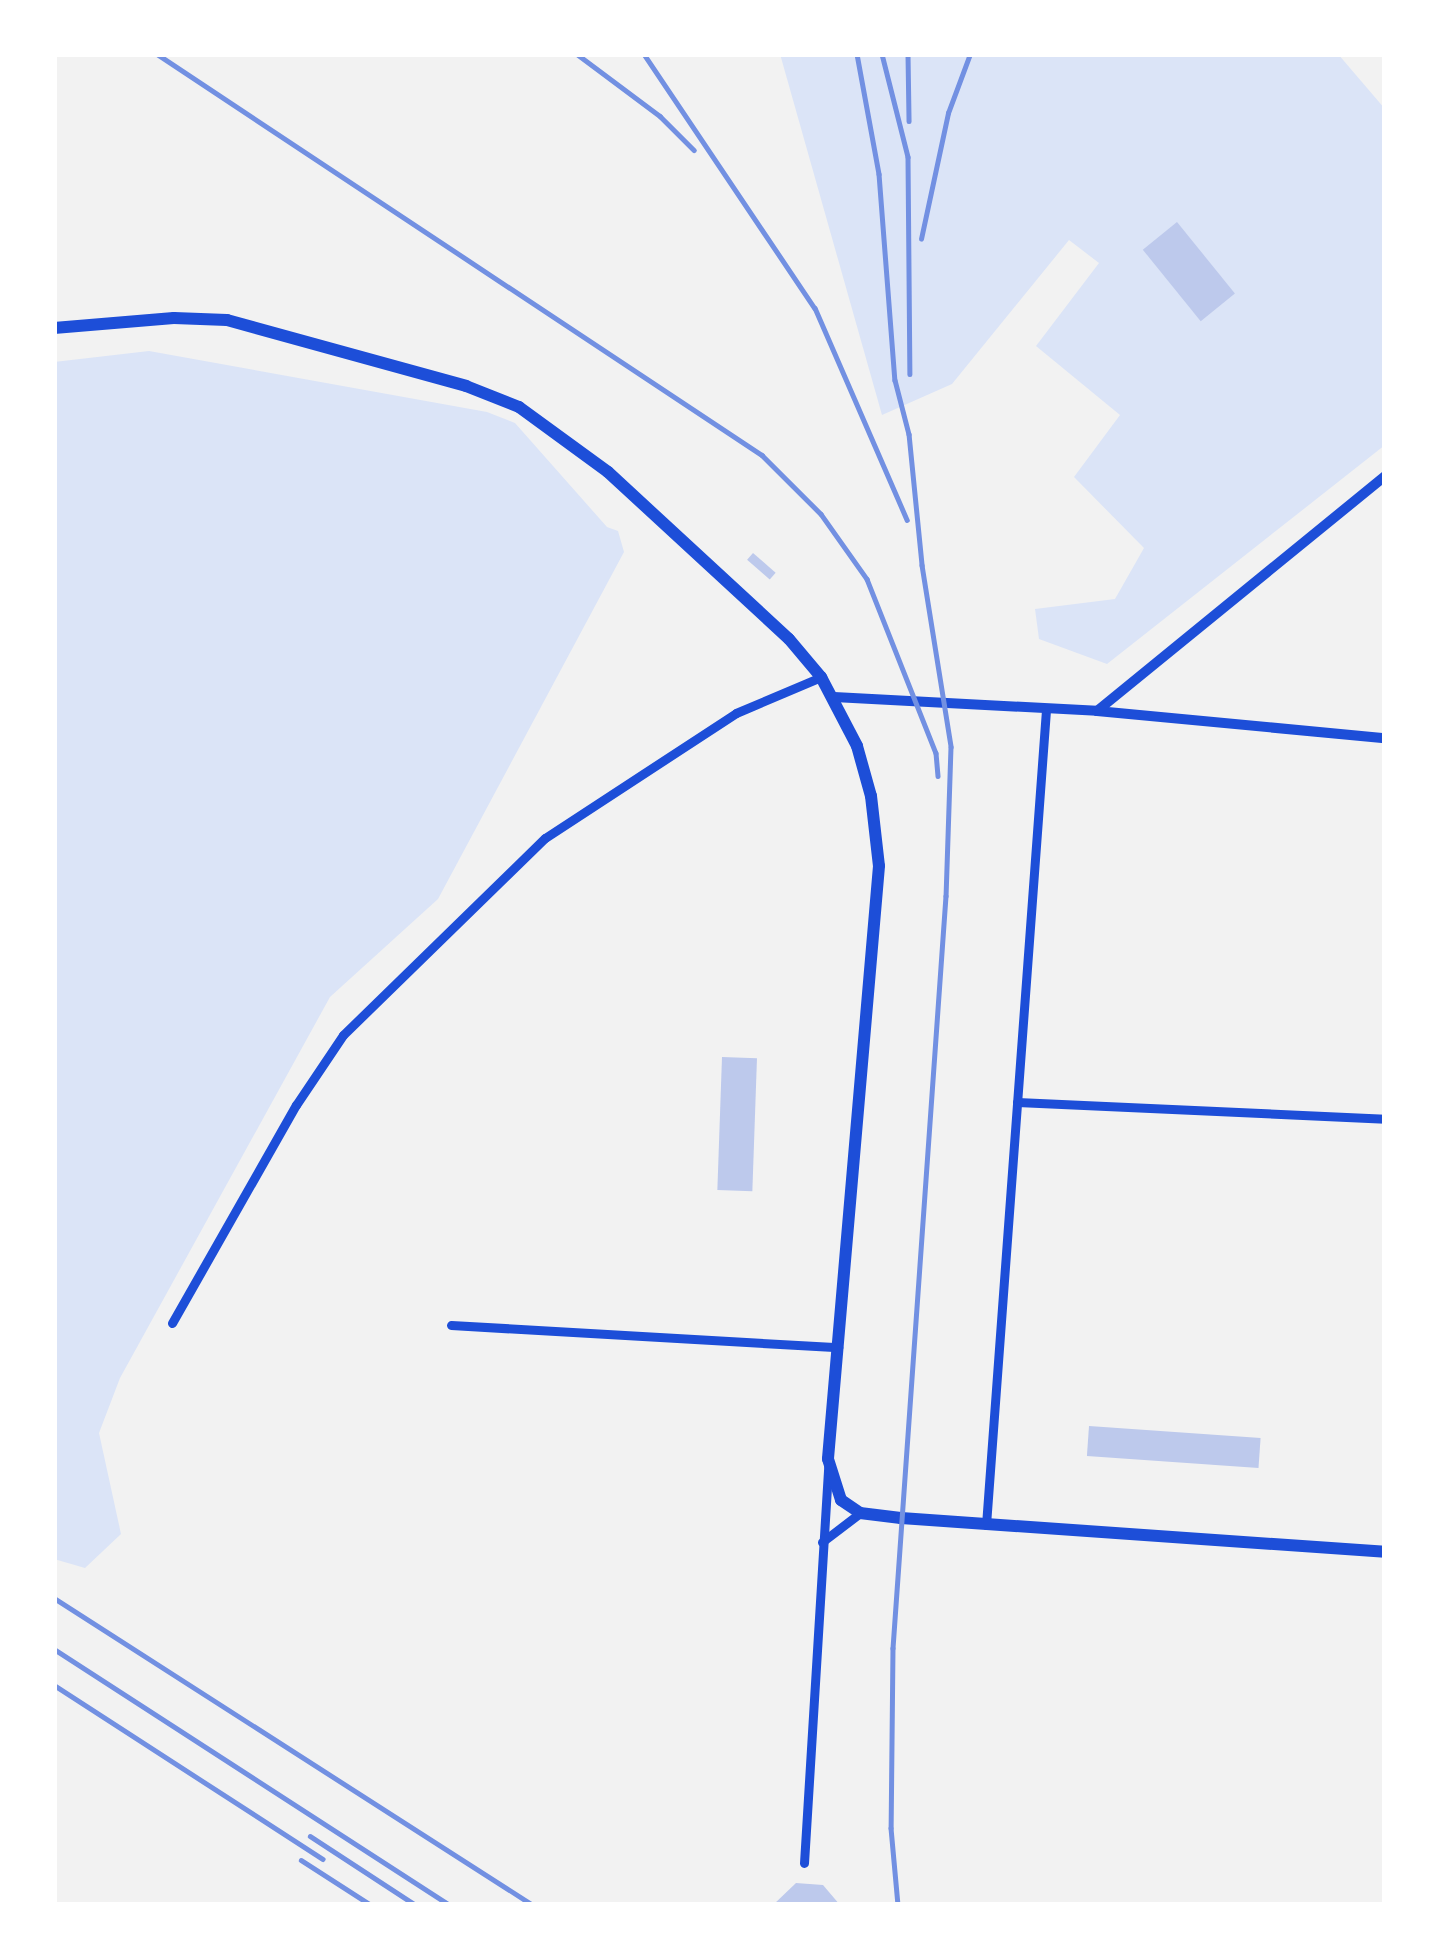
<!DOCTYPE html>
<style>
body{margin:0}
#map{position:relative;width:1439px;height:1959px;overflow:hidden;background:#f2f2f2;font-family:Manrope,sans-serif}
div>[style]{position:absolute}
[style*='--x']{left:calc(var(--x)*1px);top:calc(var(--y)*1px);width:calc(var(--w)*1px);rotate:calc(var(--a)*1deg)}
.green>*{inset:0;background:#dbe4f7}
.building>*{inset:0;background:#bdc9ec;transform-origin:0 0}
.minor>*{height:9px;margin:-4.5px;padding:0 4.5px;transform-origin:4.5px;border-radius:4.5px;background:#1d4ed8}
.tertiary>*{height:10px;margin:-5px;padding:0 5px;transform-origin:5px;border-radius:5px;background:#1d4ed8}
.secondary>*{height:12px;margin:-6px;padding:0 6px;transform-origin:6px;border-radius:6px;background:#1d4ed8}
.rail>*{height:4.5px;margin:-2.25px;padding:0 2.25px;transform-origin:2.25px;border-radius:2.25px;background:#7290e2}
span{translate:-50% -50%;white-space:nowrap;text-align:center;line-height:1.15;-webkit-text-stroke:12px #fff;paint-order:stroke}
.frame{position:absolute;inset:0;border:57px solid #fff;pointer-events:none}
</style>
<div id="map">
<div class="green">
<div style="clip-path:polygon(780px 54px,1338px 54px,1385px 109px,1385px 445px,1107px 664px,1039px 639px,1035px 609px,1115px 599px,1144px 548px,1074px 477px,1120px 415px,1036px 346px,1099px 263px,1069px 240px,952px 384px,882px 415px)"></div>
<div style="clip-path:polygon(149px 351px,487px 412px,515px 423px,607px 527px,618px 531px,624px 552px,438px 899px,330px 997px,120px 1378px,99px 1433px,121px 1534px,85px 1568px,54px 1559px,54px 362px)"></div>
</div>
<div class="building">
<div style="left:1177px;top:222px;width:92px;height:44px;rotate:51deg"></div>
<div style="left:753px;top:553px;width:30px;height:9px;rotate:41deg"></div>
<div style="left:722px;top:1057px;width:35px;height:133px;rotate:2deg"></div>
<div style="left:1089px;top:1426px;width:172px;height:30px;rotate:4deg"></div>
<div style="clip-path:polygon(796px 1883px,823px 1885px,840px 1905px,773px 1905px)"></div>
</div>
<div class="minor">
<div style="--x:1017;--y:1102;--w:368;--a:2.6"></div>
<div style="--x:172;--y:1323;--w:251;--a:-60.4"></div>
<div style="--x:296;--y:1105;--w:84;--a:-56.1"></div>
<div style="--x:343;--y:1035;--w:282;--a:-44.3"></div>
<div style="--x:545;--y:838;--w:228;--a:-33.2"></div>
<div style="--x:736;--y:713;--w:92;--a:-23"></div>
<div style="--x:451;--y:1325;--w:388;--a:3.3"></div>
<div style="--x:986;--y:1525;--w:817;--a:-85.79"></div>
<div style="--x:822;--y:1542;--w:48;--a:-37.3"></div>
<div style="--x:804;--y:1863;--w:399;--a:-86.5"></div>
</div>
<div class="tertiary">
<div style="--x:834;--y:697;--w:263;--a:3"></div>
<div style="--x:1097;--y:711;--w:289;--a:5.4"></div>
<div style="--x:1097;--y:711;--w:372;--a:-39.2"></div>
</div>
<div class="secondary">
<div style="--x:54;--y:328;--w:120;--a:-4.8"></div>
<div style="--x:174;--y:318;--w:53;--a:2.2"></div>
<div style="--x:227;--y:320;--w:248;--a:15.4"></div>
<div style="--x:466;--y:386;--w:57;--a:21.6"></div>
<div style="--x:519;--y:407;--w:110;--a:36.1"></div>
<div style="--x:608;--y:472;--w:246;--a:42.7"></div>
<div style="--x:789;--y:639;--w:50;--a:49.9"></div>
<div style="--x:821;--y:677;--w:78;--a:62.4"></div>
<div style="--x:857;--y:746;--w:52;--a:74.4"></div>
<div style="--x:871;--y:796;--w:70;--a:83.5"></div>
<div style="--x:879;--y:866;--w:595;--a:94.92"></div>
<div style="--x:828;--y:1459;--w:43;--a:72.4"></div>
<div style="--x:841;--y:1500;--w:23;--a:34"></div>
<div style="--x:860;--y:1513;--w:41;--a:7"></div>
<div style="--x:901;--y:1518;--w:485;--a:4"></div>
</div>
<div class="rail">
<div style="--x:157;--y:54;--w:726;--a:33.54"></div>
<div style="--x:762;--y:455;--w:83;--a:45"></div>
<div style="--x:821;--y:514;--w:80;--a:54.7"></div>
<div style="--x:867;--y:579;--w:187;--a:68.4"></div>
<div style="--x:936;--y:753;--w:23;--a:85"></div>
<div style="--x:577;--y:54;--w:104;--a:36.8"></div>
<div style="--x:660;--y:116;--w:48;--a:45"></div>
<div style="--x:644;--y:54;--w:306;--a:56.1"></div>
<div style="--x:815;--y:308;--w:231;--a:66.5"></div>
<div style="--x:857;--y:54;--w:122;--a:79.6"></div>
<div style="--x:879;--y:174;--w:207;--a:85.6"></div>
<div style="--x:895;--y:380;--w:56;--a:75.5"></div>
<div style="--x:909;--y:434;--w:132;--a:84.3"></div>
<div style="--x:922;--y:565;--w:184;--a:80.9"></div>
<div style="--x:951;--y:747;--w:149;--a:91.9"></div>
<div style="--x:946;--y:896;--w:754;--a:94.03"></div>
<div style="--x:893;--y:1648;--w:180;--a:90.6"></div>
<div style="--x:891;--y:1828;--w:77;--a:84.8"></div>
<div style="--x:882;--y:54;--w:106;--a:75.8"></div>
<div style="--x:908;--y:157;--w:217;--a:89.5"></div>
<div style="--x:908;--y:54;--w:67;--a:89.1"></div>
<div style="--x:921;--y:239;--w:129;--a:-77.9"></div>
<div style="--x:948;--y:113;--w:63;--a:-69.6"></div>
<div style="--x:54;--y:1598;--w:569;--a:32.66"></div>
<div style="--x:54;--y:1649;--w:472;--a:32.9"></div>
<div style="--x:54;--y:1685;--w:320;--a:32.9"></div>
<div style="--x:310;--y:1836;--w:126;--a:33.1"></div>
<div style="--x:301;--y:1860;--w:83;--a:32.7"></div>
</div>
<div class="frame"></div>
</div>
